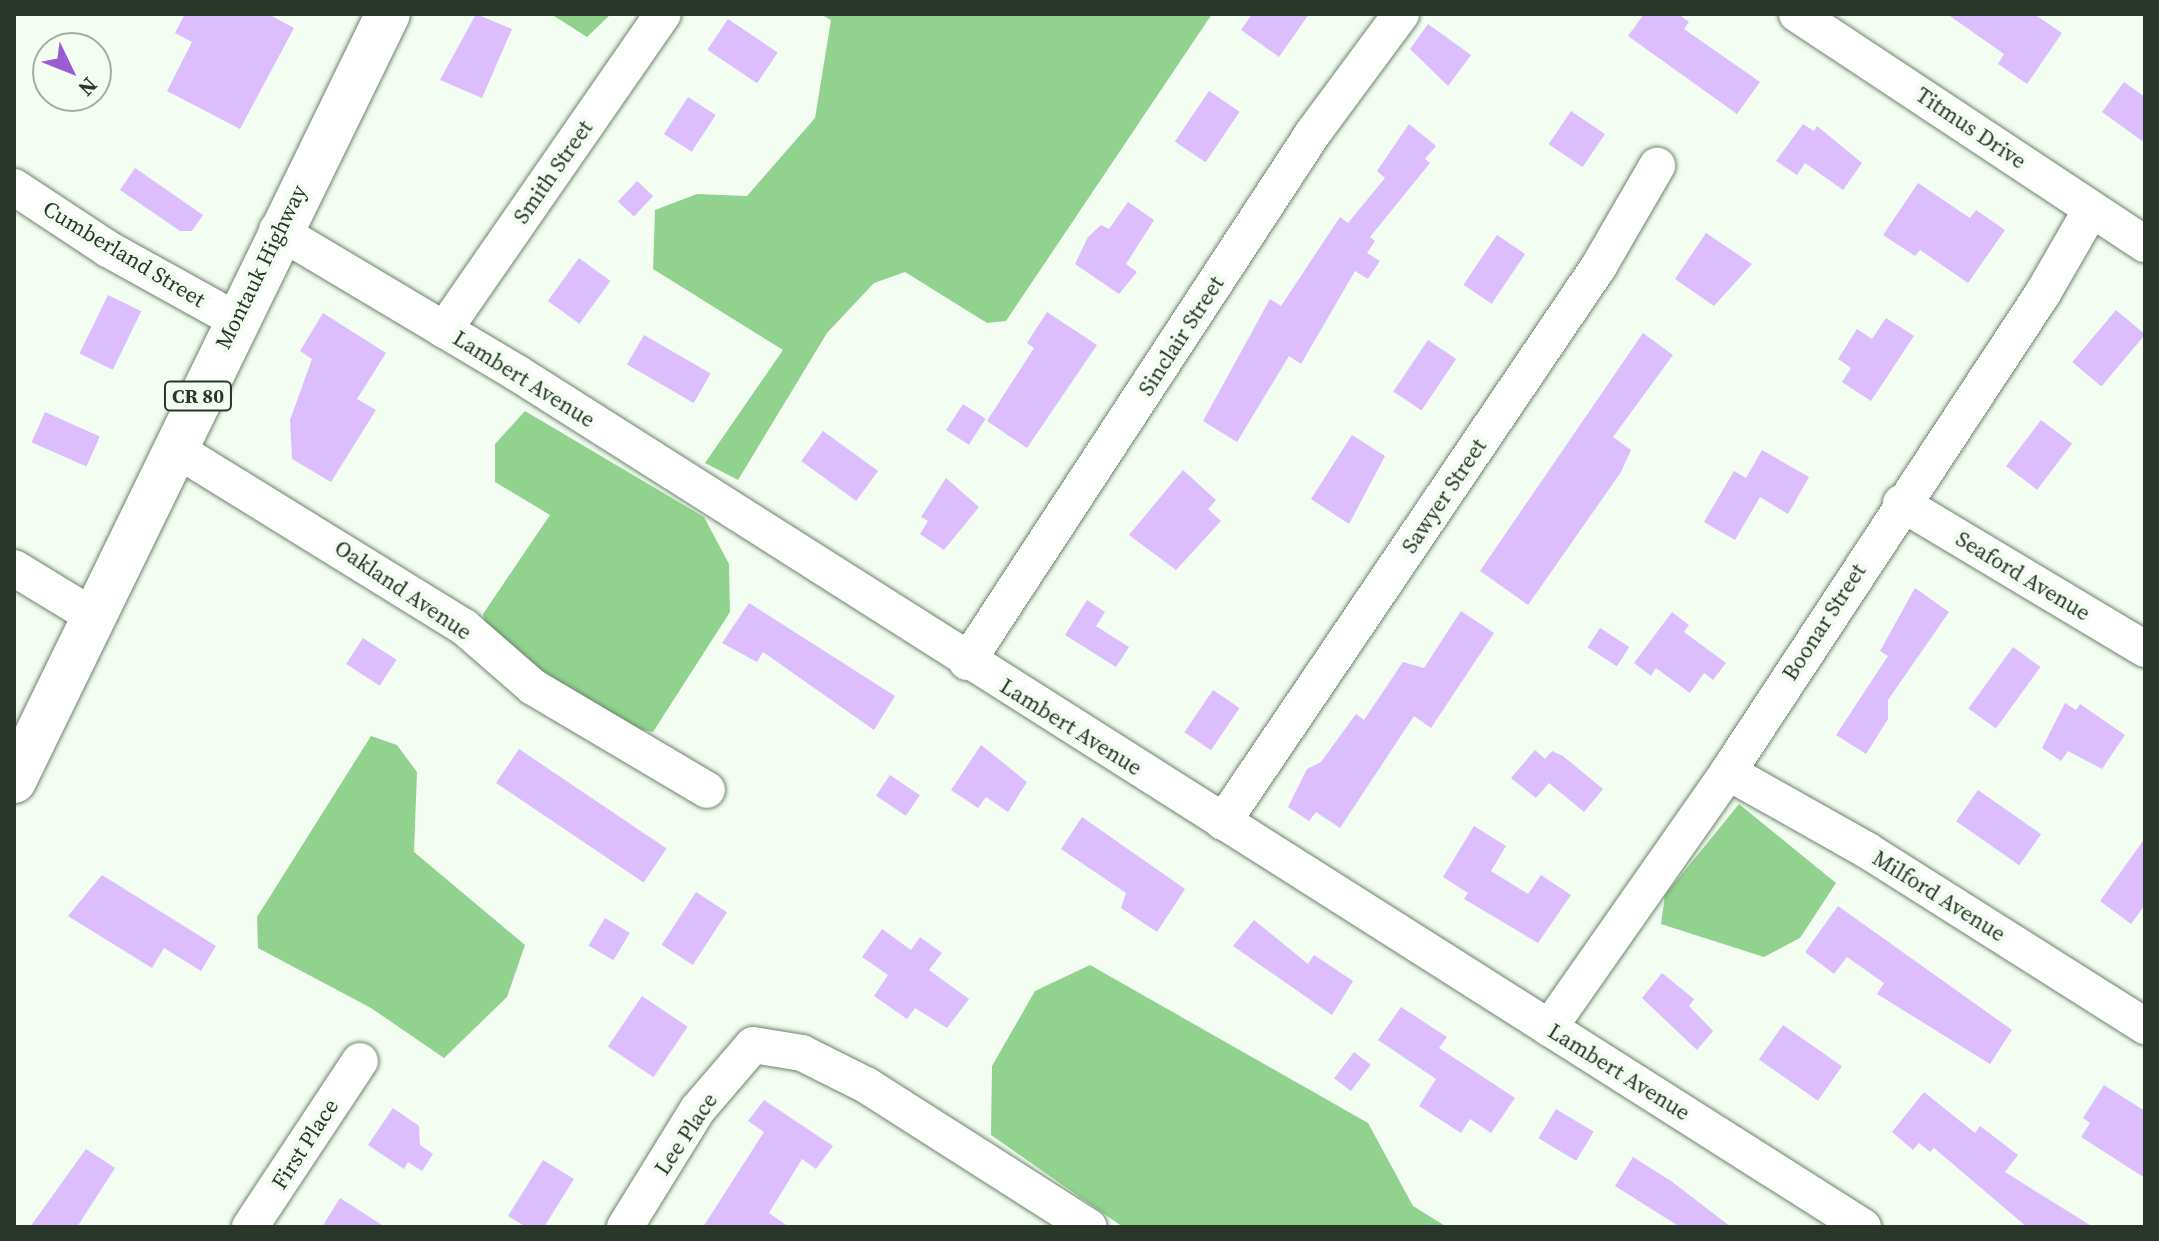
<!DOCTYPE html>
<style>
body{margin:0}
#map{position:relative;width:2159px;height:1241px;overflow:hidden;background:#f3fdf2;font-family:"Source Serif 4",serif}
div>[style]{position:absolute}
[style*='--x']{left:calc(var(--x)*1px);top:calc(var(--y)*1px);width:calc(var(--w)*1px);rotate:calc(var(--a)*1deg)}
.forest>*{inset:0;background:#91d38e}
.building>*{inset:0;background:#dcbefe;transform-origin:0 0}
.roads{filter:drop-shadow(0 0 2px #6c846a) drop-shadow(0 0 2px #6c846a)}
.minor>*{height:36px;margin:-18px;padding:0 18px;transform-origin:18px;border-radius:18px;background:#fff}
.major>*{height:44px;margin:-22px;padding:0 22px;transform-origin:22px;border-radius:22px;background:#fff}
span{translate:-50% -50%;white-space:nowrap;text-align:center;line-height:1.15;-webkit-text-stroke:8px #f3fdf2;paint-order:stroke}
.shield-label span{padding:2px 6px;background:#f3fdf2;border:2px solid;border-radius:6px;-webkit-text-stroke-width:0}
.shield-label{font-size:20px;color:#2b362b;font-weight:700}
.street-label{font-size:22px;color:#2b362b}
.frame{position:absolute;inset:0;border:16px solid #2b362b;pointer-events:none}
.north{position:absolute;left:32px;top:32px;width:80px;height:80px;box-sizing:border-box;background:#f3fdf2;border:2px solid #a3ada2;border-radius:50%;rotate:133deg;font-size:22px;font-weight:700;line-height:32px;text-align:center;color:#2b362b}
.north::after{content:'';display:block;margin:auto;width:28px;height:36px;background:#9a5cd3;clip-path:polygon(50% 0,100% 100%,50% 72%,0 100%)}
</style>
<div id="map">
<div class="forest">
<div style="clip-path:polygon(551px 14px,611px 14px,587px 37px)"></div>
<div style="clip-path:polygon(820px 14px,1212px 14px,1006px 321px,987px 323px,905px 272px,874px 283px,827px 333px,738px 480px,705px 463px,783px 350px,653px 269px,655px 210px,697px 194px,747px 196px,815px 118px,831px 20px)"></div>
<div style="clip-path:polygon(525px 411px,704px 517px,729px 564px,730px 612px,653px 732px,625px 727px,490px 640px,483px 614px,550px 515px,495px 482px,495px 444px)"></div>
<div style="clip-path:polygon(371px 736px,397px 745px,417px 772px,414px 852px,525px 945px,507px 997px,444px 1058px,371px 1008px,258px 948px,257px 917px)"></div>
<div style="clip-path:polygon(1739px 804px,1836px 883px,1800px 938px,1764px 957px,1661px 924px,1665px 895px)"></div>
<div style="clip-path:polygon(1090px 965px,1368px 1123px,1413px 1206px,1447px 1227px,1123px 1227px,991px 1135px,992px 1066px,1035px 991px)"></div>
</div>
<div class="building">
<div style="clip-path:polygon(185px 14px,268px 14px,294px 28px,240px 129px,167px 91px,192px 42px,175px 33px)"></div>
<div style="clip-path:polygon(476px 14px,512px 29px,482px 98px,440px 80px)"></div>
<div style="clip-path:polygon(1252px 14px,1309px 14px,1279px 57px,1241px 30px)"></div>
<div style="clip-path:polygon(1644px 14px,1678px 14px,1689px 22px,1684px 29px,1760px 82px,1737px 114px,1628px 36px)"></div>
<div style="clip-path:polygon(1947px 14px,2034px 14px,2062px 33px,2027px 84px,1998px 64px,2004px 54px)"></div>
<div style="left:728px;top:19px;width:60px;height:37px;rotate:34deg"></div>
<div style="clip-path:polygon(1428px 24px,1471px 55px,1448px 86px,1410px 49px)"></div>
<div style="clip-path:polygon(2124px 82px,2145px 97px,2145px 143px,2102px 112px)"></div>
<div style="left:1209px;top:91px;width:37px;height:61px;rotate:34deg"></div>
<div style="left:688px;top:97px;width:33px;height:44px;rotate:33deg"></div>
<div style="left:1571px;top:111px;width:41px;height:40px;rotate:34deg"></div>
<div style="clip-path:polygon(1409px 124px,1436px 146px,1425px 159px,1430px 163px,1370px 237px,1375px 241px,1367px 253px,1380px 261px,1368px 279px,1355px 271px,1301px 364px,1289px 356px,1237px 442px,1203px 421px,1270px 299px,1281px 306px,1340px 217px,1348px 223px,1385px 178px,1377px 171px)"></div>
<div style="clip-path:polygon(1803px 124px,1814px 131px,1817px 126px,1862px 163px,1843px 190px,1805px 163px,1797px 175px,1776px 161px)"></div>
<div style="clip-path:polygon(135px 168px,203px 215px,192px 231px,180px 231px,120px 190px)"></div>
<div style="left:637px;top:181px;width:22px;height:28px;rotate:43deg"></div>
<div style="clip-path:polygon(1918px 183px,1970px 218px,1976px 210px,2005px 230px,1968px 283px,1920px 250px,1915px 256px,1883px 235px)"></div>
<div style="clip-path:polygon(1128px 202px,1154px 220px,1126px 264px,1137px 272px,1119px 294px,1075px 264px,1088px 237px,1101px 225px,1109px 229px)"></div>
<div style="clip-path:polygon(1706px 233px,1752px 264px,1714px 306px,1675px 279px)"></div>
<div style="left:1497px;top:235px;width:34px;height:60px;rotate:34deg"></div>
<div style="left:579px;top:258px;width:39px;height:53px;rotate:36deg"></div>
<div style="left:108px;top:295px;width:37px;height:65px;rotate:26deg"></div>
<div style="left:2116px;top:310px;width:38px;height:68px;rotate:40deg"></div>
<div style="clip-path:polygon(1047px 312px,1097px 345px,1027px 448px,987px 421px,1034px 348px,1027px 343px)"></div>
<div style="clip-path:polygon(323px 313px,386px 353px,357px 399px,376px 410px,331px 482px,292px 459px,290px 420px,312px 359px,300px 351px)"></div>
<div style="clip-path:polygon(1886px 318px,1914px 336px,1871px 401px,1842px 382px,1851px 368px,1838px 359px,1857px 329px,1872px 339px)"></div>
<div style="clip-path:polygon(1643px 333px,1673px 355px,1613px 437px,1631px 450px,1621px 472px,1528px 605px,1480px 571px)"></div>
<div style="left:644px;top:335px;width:77px;height:34px;rotate:30deg"></div>
<div style="left:1428px;top:340px;width:34px;height:62px;rotate:34deg"></div>
<div style="left:963px;top:404px;width:27px;height:31px;rotate:33deg"></div>
<div style="left:45px;top:412px;width:60px;height:33px;rotate:24deg"></div>
<div style="left:2041px;top:420px;width:39px;height:58px;rotate:37deg"></div>
<div style="left:823px;top:431px;width:68px;height:37px;rotate:36deg"></div>
<div style="clip-path:polygon(1352px 435px,1385px 456px,1349px 524px,1311px 499px)"></div>
<div style="clip-path:polygon(1762px 450px,1809px 477px,1788px 514px,1760px 497px,1735px 540px,1704px 522px,1734px 471px,1746px 478px)"></div>
<div style="clip-path:polygon(1183px 470px,1216px 500px,1208px 509px,1221px 521px,1176px 570px,1129px 535px)"></div>
<div style="clip-path:polygon(946px 478px,979px 507px,944px 550px,920px 534px,928px 521px,921px 517px)"></div>
<div style="clip-path:polygon(1915px 588px,1949px 612px,1888px 700px,1888px 719px,1866px 754px,1836px 735px,1888px 656px,1880px 651px)"></div>
<div style="clip-path:polygon(1087px 600px,1105px 612px,1096px 626px,1129px 647px,1116px 667px,1065px 635px)"></div>
<div style="clip-path:polygon(749px 603px,895px 696px,874px 730px,763px 652px,757px 662px,722px 643px)"></div>
<div style="clip-path:polygon(1461px 611px,1494px 633px,1431px 728px,1414px 716px,1340px 828px,1316px 812px,1309px 821px,1288px 807px,1307px 769px,1321px 762px,1356px 714px,1364px 720px,1403px 662px,1424px 668px)"></div>
<div style="clip-path:polygon(1672px 612px,1689px 625px,1684px 632px,1726px 663px,1713px 680px,1704px 673px,1690px 693px,1656px 668px,1651px 676px,1634px 663px)"></div>
<div style="left:1600px;top:628px;width:35px;height:23px;rotate:33deg"></div>
<div style="left:363px;top:638px;width:40px;height:31px;rotate:33deg"></div>
<div style="left:2013px;top:647px;width:34px;height:76px;rotate:36deg"></div>
<div style="left:1213px;top:690px;width:32px;height:51px;rotate:34deg"></div>
<div style="clip-path:polygon(2065px 703px,2076px 710px,2080px 704px,2125px 735px,2102px 769px,2068px 751px,2061px 761px,2042px 748px)"></div>
<div style="clip-path:polygon(981px 745px,1027px 782px,1008px 812px,986px 797px,978px 808px,951px 790px)"></div>
<div style="left:519px;top:749px;width:178px;height:41px;rotate:34deg"></div>
<div style="clip-path:polygon(1535px 750px,1545px 759px,1552px 751px,1563px 756px,1603px 789px,1584px 812px,1549px 783px,1536px 798px,1511px 778px)"></div>
<div style="left:890px;top:775px;width:36px;height:25px;rotate:34deg"></div>
<div style="left:1978px;top:790px;width:77px;height:38px;rotate:35deg"></div>
<div style="clip-path:polygon(1082px 817px,1185px 889px,1157px 932px,1121px 908px,1126px 893px,1061px 849px)"></div>
<div style="clip-path:polygon(1474px 826px,1506px 846px,1491px 871px,1528px 894px,1541px 875px,1571px 895px,1538px 943px,1464px 899px,1468px 893px,1443px 877px)"></div>
<div style="clip-path:polygon(2145px 838px,2145px 905px,2131px 924px,2100px 901px)"></div>
<div style="clip-path:polygon(102px 875px,216px 946px,201px 971px,164px 948px,152px 968px,68px 916px)"></div>
<div style="left:696px;top:892px;width:37px;height:63px;rotate:33deg"></div>
<div style="clip-path:polygon(1838px 906px,2012px 1030px,1990px 1064px,1877px 994px,1884px 983px,1847px 957px,1834px 974px,1805px 952px)"></div>
<div style="left:605px;top:918px;width:29px;height:32px;rotate:31deg"></div>
<div style="clip-path:polygon(1254px 920px,1308px 964px,1314px 955px,1353px 981px,1332px 1015px,1233px 946px)"></div>
<div style="clip-path:polygon(882px 929px,911px 950px,920px 937px,942px 953px,929px 970px,969px 999px,947px 1028px,915px 1008px,907px 1019px,874px 996px,888px 975px,862px 957px)"></div>
<div style="clip-path:polygon(1662px 973px,1694px 999px,1689px 1006px,1713px 1031px,1697px 1050px,1642px 998px)"></div>
<div style="left:642px;top:996px;width:55px;height:61px;rotate:34deg"></div>
<div style="clip-path:polygon(1401px 1007px,1447px 1037px,1439px 1048px,1515px 1098px,1491px 1133px,1470px 1119px,1461px 1133px,1419px 1106px,1436px 1079px,1378px 1040px)"></div>
<div style="left:1783px;top:1025px;width:72px;height:42px;rotate:35deg"></div>
<div style="left:1354px;top:1052px;width:21px;height:33px;rotate:37deg"></div>
<div style="clip-path:polygon(2104px 1085px,2145px 1111px,2145px 1178px,2081px 1137px,2090px 1123px,2083px 1118px)"></div>
<div style="clip-path:polygon(1924px 1092px,1975px 1133px,1980px 1126px,2018px 1155px,2005px 1172px,2093px 1227px,2027px 1227px,1934px 1148px,1930px 1152px,1919px 1143px,1913px 1150px,1892px 1132px)"></div>
<div style="clip-path:polygon(764px 1100px,833px 1146px,816px 1169px,802px 1159px,769px 1213px,789px 1227px,703px 1227px,764px 1132px,748px 1121px)"></div>
<div style="clip-path:polygon(393px 1108px,419px 1126px,420px 1145px,433px 1154px,422px 1171px,408px 1162px,404px 1169px,368px 1145px)"></div>
<div style="left:1556px;top:1109px;width:44px;height:34px;rotate:31deg"></div>
<div style="clip-path:polygon(86px 1149px,115px 1168px,77px 1227px,30px 1227px)"></div>
<div style="clip-path:polygon(1633px 1157px,1671px 1181px,1731px 1227px,1680px 1227px,1615px 1186px)"></div>
<div style="clip-path:polygon(543px 1160px,574px 1179px,544px 1227px,526px 1227px,508px 1216px)"></div>
<div style="clip-path:polygon(340px 1198px,385px 1227px,322px 1227px)"></div>
</div>
<div class="roads">
<div class="minor">
<div style="--x:1797;--y:14;--w:417;--a:33.5"></div>
<div style="--x:14;--y:187;--w:113;--a:33.4"></div>
<div style="--x:108;--y:249;--w:146;--a:29"></div>
<div style="--x:277;--y:230;--w:279;--a:30.8"></div>
<div style="--x:517;--y:373;--w:1594;--a:32.39"></div>
<div style="--x:444;--y:330;--w:384;--a:-55.3"></div>
<div style="--x:174;--y:448;--w:341;--a:31.7"></div>
<div style="--x:464;--y:627;--w:91;--a:41"></div>
<div style="--x:533;--y:687;--w:202;--a:30.6"></div>
<div style="--x:1901;--y:503;--w:284;--a:30.9"></div>
<div style="--x:14;--y:568;--w:92;--a:31.3"></div>
<div style="--x:967;--y:662;--w:632;--a:-56.81"></div>
<div style="--x:1313;--y:133;--w:148;--a:-53.5"></div>
<div style="--x:1728;--y:772;--w:161;--a:29.4"></div>
<div style="--x:1868;--y:851;--w:328;--a:32.3"></div>
<div style="--x:1223;--y:822;--w:671;--a:-55.93"></div>
<div style="--x:1599;--y:266;--w:116;--a:-59.9"></div>
<div style="--x:1549;--y:1028;--w:312;--a:-55"></div>
<div style="--x:1728;--y:772;--w:573;--a:-56.67"></div>
<div style="--x:2043;--y:293;--w:96;--a:-60"></div>
<div style="--x:250;--y:1227;--w:199;--a:-56.5"></div>
<div style="--x:625;--y:1227;--w:139;--a:-58.3"></div>
<div style="--x:698;--y:1109;--w:84;--a:-49.3"></div>
<div style="--x:753;--y:1045;--w:50;--a:9.3"></div>
<div style="--x:802;--y:1053;--w:72;--a:26.6"></div>
<div style="--x:866;--y:1085;--w:264;--a:32.5"></div>
</div>
<div class="major">
<div style="--x:14;--y:781;--w:853;--a:-64.01"></div>
</div>
</div>
<div class="shield-label">
<span style="left:198px;top:396px">CR 80</span>
</div>
<div class="street-label">
<span style="left:1971px;top:128px;rotate:34deg">Titmus Drive</span>
<span style="left:553px;top:172px;rotate:-55deg">Smith Street</span>
<span style="left:124px;top:254px;rotate:31deg">Cumberland Street</span>
<span style="left:261px;top:267px;rotate:-64deg">Montauk Highway</span>
<span style="left:1181px;top:336px;rotate:-57deg">Sinclair Street</span>
<span style="left:524px;top:379px;rotate:32deg">Lambert Avenue</span>
<span style="left:1444px;top:496px;rotate:-56deg">Sawyer Street</span>
<span style="left:2023px;top:576px;rotate:31deg">Seaford Avenue</span>
<span style="left:403px;top:590px;rotate:34deg">Oakland Avenue</span>
<span style="left:1824px;top:622px;rotate:-57deg">Boonar Street</span>
<span style="left:1071px;top:727px;rotate:32deg">Lambert Avenue</span>
<span style="left:1939px;top:896px;rotate:32deg">Milford Avenue</span>
<span style="left:1619px;top:1072px;rotate:32deg">Lambert Avenue</span>
<span style="left:686px;top:1134px;rotate:-56deg">Lee Place</span>
<span style="left:305px;top:1144px;rotate:-57deg">First Place</span>
</div>
<div class="frame"></div>
<div class="north">N</div>
</div>
